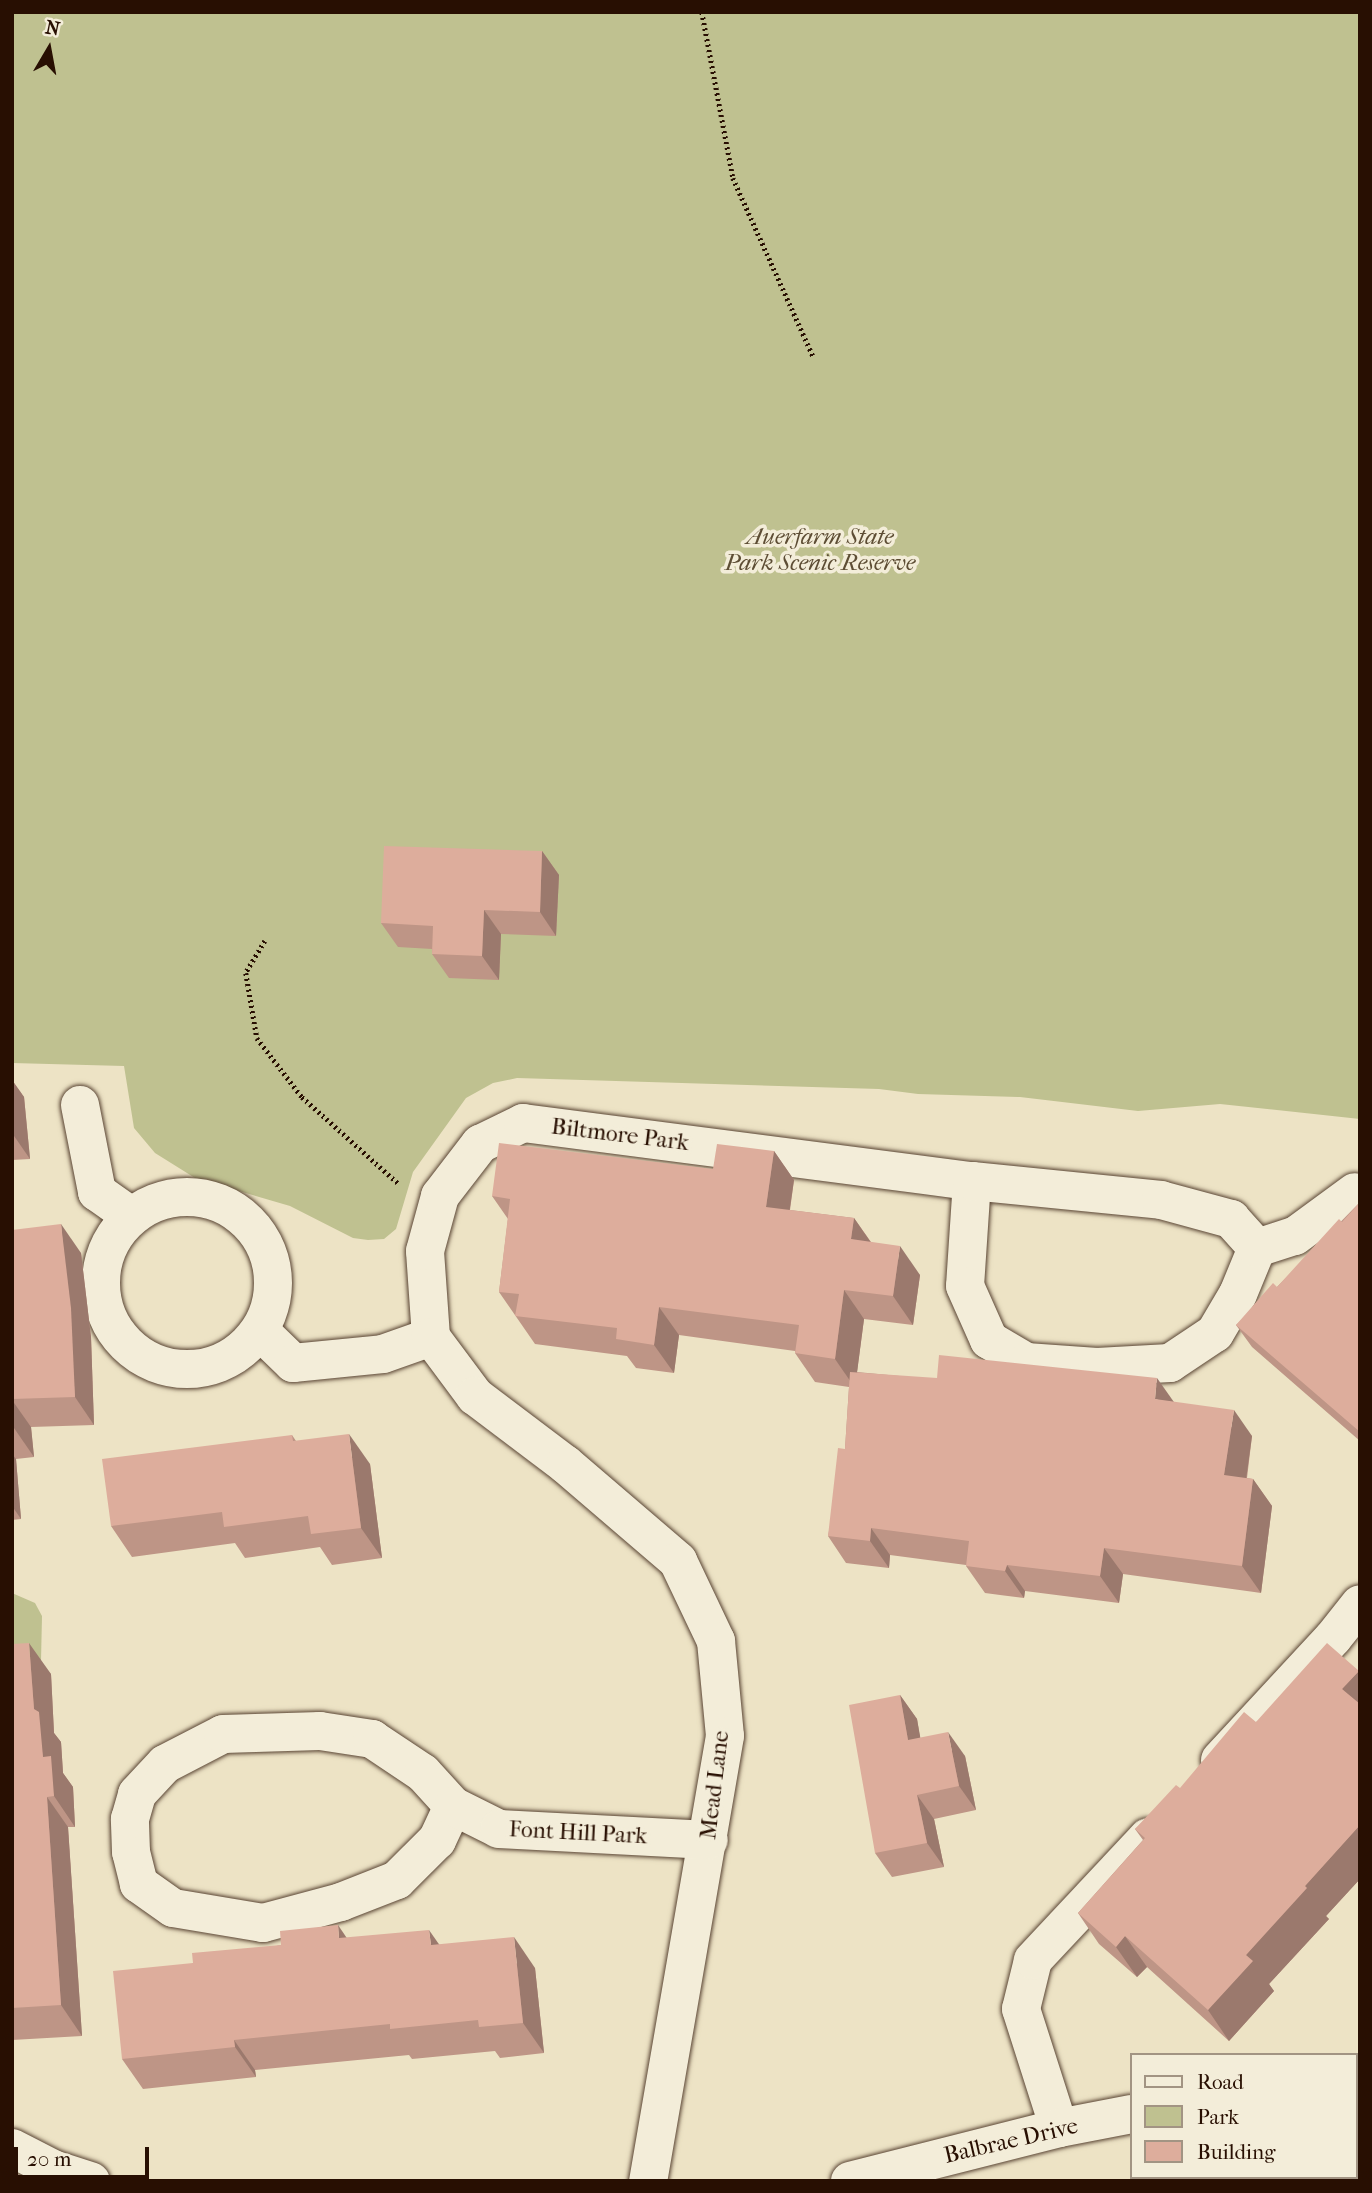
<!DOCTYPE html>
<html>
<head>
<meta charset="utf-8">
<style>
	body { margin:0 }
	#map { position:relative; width:1372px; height:2193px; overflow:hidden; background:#ede3c5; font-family:"IM FELL French Canon",serif }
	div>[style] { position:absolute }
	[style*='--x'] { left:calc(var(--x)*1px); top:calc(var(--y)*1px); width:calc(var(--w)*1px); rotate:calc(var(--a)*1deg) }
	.green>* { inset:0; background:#bfc190 }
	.path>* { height:4.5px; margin-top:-2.25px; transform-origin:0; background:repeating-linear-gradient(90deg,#280f02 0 2px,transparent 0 5.5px) }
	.roads { filter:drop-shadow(0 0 2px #594433) drop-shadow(0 0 2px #594433) }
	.minor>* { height:38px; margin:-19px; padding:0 19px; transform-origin:19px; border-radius:19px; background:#f3edd9 }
	.minor>.ring { margin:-19px; padding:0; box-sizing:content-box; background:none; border:38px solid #f3edd9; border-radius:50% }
	.wall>* { inset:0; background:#be9586 }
	.shaded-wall>* { inset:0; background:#9b796d }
	.building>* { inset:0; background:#ddad9c }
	span { translate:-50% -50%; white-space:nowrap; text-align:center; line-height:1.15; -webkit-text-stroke:7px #f3edd9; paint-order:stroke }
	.park-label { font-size:23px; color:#5d4d34; font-style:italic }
	.street-label { font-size:23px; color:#280f02 }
	.frame { position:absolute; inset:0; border:14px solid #280f02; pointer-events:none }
	.legend { position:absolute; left:1130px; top:2053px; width:228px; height:126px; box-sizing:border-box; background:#f3edd9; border:2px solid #a29483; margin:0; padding:9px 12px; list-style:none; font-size:21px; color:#280f02 }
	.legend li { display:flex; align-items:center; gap:14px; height:35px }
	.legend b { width:35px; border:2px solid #a29483 }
	.north { position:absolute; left:14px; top:14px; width:70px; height:70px; -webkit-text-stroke:5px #f3edd9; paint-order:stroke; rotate:10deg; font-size:19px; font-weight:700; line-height:28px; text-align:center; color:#280f02 }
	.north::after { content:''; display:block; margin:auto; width:24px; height:32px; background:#280f02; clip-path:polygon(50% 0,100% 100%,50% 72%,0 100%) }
	.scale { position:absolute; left:14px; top:2147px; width:135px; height:32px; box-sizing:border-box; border:4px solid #280f02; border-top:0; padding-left:9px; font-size:21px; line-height:24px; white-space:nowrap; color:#280f02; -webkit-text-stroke:5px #f3edd9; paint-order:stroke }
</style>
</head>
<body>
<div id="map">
	<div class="green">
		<i style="clip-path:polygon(12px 12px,1360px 12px,1360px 1119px,1220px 1104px,1138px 1111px,1020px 1097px,918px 1094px,879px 1089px,517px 1078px,493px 1083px,466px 1098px,413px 1172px,396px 1229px,384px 1239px,368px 1240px,353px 1238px,290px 1206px,195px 1178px,155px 1153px,134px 1128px,124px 1066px,12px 1063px)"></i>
		<i style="clip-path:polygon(12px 1593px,35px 1603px,42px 1616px,41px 1661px,12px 1677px)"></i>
	</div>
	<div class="path">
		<i style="--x:702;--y:12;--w:169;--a:79.4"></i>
		<i style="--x:733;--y:178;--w:197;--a:65.8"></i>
		<i style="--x:265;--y:941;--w:37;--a:121"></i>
		<i style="--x:246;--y:973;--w:66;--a:80.4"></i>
		<i style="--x:257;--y:1038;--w:74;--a:52.7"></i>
		<i style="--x:302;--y:1097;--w:130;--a:41.9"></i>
	</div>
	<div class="roads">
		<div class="minor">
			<i style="--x:80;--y:1105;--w:89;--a:78.9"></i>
			<i style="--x:97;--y:1192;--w:42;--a:35.2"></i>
			<i style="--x:972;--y:1181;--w:105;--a:93.8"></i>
			<i style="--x:965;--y:1286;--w:59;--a:66"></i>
			<i style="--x:989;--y:1340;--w:43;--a:30.7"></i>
			<i style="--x:1026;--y:1362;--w:71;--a:4"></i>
			<i style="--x:1097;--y:1367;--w:73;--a:-3.1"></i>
			<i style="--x:1170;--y:1363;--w:54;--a:-33.7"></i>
			<i style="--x:1215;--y:1333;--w:45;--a:-59.5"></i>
			<i style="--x:1238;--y:1294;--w:50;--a:-67.6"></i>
			<i class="ring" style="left:101px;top:1197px;width:134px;height:134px"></i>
			<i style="--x:260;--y:1331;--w:46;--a:44.1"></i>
			<i style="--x:293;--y:1363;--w:90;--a:-5.7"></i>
			<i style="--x:383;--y:1354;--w:51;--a:-19.5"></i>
			<i style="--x:431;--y:1337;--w:86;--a:-94"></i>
			<i style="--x:425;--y:1251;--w:57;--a:-74.7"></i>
			<i style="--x:440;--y:1196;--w:66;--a:-52.4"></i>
			<i style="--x:480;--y:1144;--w:48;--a:-26"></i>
			<i style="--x:523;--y:1123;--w:453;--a:7.4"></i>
			<i style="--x:972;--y:1181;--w:190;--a:5.7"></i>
			<i style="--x:1161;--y:1200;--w:73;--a:15.2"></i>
			<i style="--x:1231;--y:1219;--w:39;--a:48"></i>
			<i style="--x:1257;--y:1248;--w:40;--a:-18"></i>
			<i style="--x:1295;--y:1236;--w:74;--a:-36.3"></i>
			<i style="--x:431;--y:1337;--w:74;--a:53.3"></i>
			<i style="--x:475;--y:1396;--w:113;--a:37.1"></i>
			<i style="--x:565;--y:1464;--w:149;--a:40.6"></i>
			<i style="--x:678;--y:1561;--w:89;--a:64.6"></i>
			<i style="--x:716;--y:1641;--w:95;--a:84.6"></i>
			<i style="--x:725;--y:1736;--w:452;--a:99.8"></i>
			<i style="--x:1220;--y:1760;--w:166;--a:-47.2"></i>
			<i style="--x:1333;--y:1638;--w:43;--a:-51.5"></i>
			<i style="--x:453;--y:1806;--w:38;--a:115"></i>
			<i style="--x:437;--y:1840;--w:57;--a:135"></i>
			<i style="--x:397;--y:1880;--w:60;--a:158.6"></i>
			<i style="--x:341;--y:1902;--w:81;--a:164.9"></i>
			<i style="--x:263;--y:1923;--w:91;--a:-170.5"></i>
			<i style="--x:173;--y:1908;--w:42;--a:-144.8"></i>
			<i style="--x:139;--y:1884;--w:33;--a:-104"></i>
			<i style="--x:131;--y:1852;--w:33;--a:-92"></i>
			<i style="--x:130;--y:1819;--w:26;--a:-74"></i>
			<i style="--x:137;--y:1794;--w:41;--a:-47"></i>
			<i style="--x:165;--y:1764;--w:65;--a:-27.3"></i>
			<i style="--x:223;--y:1734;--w:97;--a:-1.8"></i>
			<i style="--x:320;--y:1731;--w:53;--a:8.7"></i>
			<i style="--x:372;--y:1739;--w:61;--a:33.7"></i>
			<i style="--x:423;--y:1773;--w:45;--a:47.7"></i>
			<i style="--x:453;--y:1806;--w:51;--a:26.6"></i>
			<i style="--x:499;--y:1829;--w:210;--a:3"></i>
			<i style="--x:1356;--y:2091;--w:4;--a:0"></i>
			<i style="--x:1059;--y:2128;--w:125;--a:-107.7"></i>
			<i style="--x:1021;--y:2009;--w:50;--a:-76.2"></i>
			<i style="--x:1033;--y:1960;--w:168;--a:-46.9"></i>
			<i style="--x:12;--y:2148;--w:46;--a:27.1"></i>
			<i style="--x:53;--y:2169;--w:40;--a:18"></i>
			<i style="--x:850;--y:2181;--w:216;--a:-14.2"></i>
			<i style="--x:1059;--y:2128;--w:74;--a:-10.9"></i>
		</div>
	</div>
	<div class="wall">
		<i style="clip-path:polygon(542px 851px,559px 875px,556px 936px,501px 934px,499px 980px,449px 978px,432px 954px,432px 949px,398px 947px,381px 923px)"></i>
		<i style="clip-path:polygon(12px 1080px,24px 1097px,30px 1159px,12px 1160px)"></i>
		<i style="clip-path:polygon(774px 1151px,794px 1180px,790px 1210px,854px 1218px,871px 1242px,920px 1275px,913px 1325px,864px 1319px,857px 1372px,1174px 1402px,1252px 1436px,1247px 1478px,1253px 1479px,1272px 1506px,1261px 1593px,1123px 1574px,1119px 1603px,1025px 1591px,1024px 1598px,985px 1593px,966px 1566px,966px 1565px,890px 1555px,889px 1568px,846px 1563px,828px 1536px,845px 1449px,849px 1387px,815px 1382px,795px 1353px,795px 1351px,679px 1335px,674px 1373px,636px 1368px,627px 1356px,535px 1344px,499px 1292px,508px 1219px,492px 1196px,713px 1169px)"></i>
		<i style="clip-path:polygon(1360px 1202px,1360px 1441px,1252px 1347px,1236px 1325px,1277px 1287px)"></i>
		<i style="clip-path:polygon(12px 1230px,81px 1253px,91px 1337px,94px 1425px,31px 1427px,34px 1457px,16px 1459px,21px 1519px,12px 1520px)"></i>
		<i style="clip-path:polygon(292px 1435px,296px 1441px,370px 1464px,382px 1558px,332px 1565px,320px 1547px,245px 1558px,235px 1543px,132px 1557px,111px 1526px)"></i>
		<i style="clip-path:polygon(12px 1644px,51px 1674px,54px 1733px,61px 1742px,63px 1773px,73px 1787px,75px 1827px,68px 1827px,82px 2036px,12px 2040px)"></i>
		<i style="clip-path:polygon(1359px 1671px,1360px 1673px,1360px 1879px,1326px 1916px,1329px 1919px,1269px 1984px,1274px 1991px,1229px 2041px,1147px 1967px,1137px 1977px,1099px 1944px,1078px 1913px,1143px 1840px,1135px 1829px,1256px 1722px)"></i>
		<i style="clip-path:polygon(900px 1695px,917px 1719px,920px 1738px,965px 1756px,976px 1810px,934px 1819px,944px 1867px,892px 1877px,875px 1853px)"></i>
		<i style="clip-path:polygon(346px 1938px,439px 1945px,535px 1968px,544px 2053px,500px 2058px,495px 2051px,412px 2059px,409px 2055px,255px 2070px,256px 2077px,143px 2089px,122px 2059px,193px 1963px,281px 1945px)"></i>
	</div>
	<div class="shaded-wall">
		<i style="clip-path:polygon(542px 851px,559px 875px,556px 936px,540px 912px)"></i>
		<i style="clip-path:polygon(484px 910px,501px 934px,499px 980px,482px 956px)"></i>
		<i style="clip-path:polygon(12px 1080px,24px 1097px,30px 1159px,12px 1133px)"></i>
		<i style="clip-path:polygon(774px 1151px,794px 1180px,786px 1235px,766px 1207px)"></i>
		<i style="clip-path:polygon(854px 1218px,874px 1247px,851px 1239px)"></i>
		<i style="clip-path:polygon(61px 1224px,81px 1253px,91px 1337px,94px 1425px,75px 1397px)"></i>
		<i style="clip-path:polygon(900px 1246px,920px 1275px,913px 1325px,893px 1296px)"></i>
		<i style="clip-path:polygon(844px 1290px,864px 1319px,855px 1388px,835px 1359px)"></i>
		<i style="clip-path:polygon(659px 1307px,679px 1335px,674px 1373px,654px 1345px)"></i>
		<i style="clip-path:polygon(1157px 1378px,1176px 1405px,1155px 1399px)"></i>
		<i style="clip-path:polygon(12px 1400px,31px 1427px,34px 1457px,14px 1428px)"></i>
		<i style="clip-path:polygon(1234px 1410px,1252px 1436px,1243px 1502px,1224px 1475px)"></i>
		<i style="clip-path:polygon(349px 1434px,370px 1464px,382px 1558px,361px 1528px)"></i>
		<i style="clip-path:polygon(12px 1454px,16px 1459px,21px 1519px,12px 1506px)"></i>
		<i style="clip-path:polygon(1253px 1479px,1272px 1506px,1261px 1593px,1242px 1566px)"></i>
		<i style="clip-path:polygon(871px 1528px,890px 1555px,889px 1568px,870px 1541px)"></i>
		<i style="clip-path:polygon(1104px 1548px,1123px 1574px,1119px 1603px,1100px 1576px)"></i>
		<i style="clip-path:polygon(1007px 1565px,1025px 1591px,1024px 1598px,1005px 1571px)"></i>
		<i style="clip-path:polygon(29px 1643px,51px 1674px,54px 1733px,61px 1742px,63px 1773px,73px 1787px,75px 1827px,54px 1796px,43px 1757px,34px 1709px)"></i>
		<i style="clip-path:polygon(1359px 1671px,1360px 1673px,1360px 1714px,1342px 1689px)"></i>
		<i style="clip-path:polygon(900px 1695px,917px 1719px,925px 1764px,908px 1740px)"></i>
		<i style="clip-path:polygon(948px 1732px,965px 1756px,976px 1810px,959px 1786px)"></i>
		<i style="clip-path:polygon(917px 1795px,934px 1819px,944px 1867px,927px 1843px)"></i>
		<i style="clip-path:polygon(47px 1797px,68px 1827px,82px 2036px,61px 2005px)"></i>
		<i style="clip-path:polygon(1360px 1825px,1360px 1879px,1326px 1916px,1329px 1919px,1269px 1984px,1274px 1991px,1229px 2041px,1208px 2010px,1246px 1955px,1305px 1886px)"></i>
		<i style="clip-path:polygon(338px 1925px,359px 1956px,339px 1938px)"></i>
		<i style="clip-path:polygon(429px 1930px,450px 1960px,431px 1945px)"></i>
		<i style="clip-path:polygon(1125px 1936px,1147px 1967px,1137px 1977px,1116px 1947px)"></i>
		<i style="clip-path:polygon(514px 1937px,535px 1968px,544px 2053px,523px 2023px)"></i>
		<i style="clip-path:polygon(234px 2040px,255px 2070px,256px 2077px,235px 2047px)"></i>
	</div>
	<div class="building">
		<i style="clip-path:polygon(384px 846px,542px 851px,540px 912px,484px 910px,482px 956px,432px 954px,433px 926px,381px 923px)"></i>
		<i style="clip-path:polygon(499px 1143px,713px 1169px,717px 1144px,774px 1151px,766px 1207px,854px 1218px,851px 1239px,900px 1246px,893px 1296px,844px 1290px,835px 1359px,795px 1353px,799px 1325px,659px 1307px,654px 1345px,616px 1339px,617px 1328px,515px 1316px,519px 1294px,499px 1292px,510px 1199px,492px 1196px)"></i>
		<i style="clip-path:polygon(1360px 1202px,1360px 1432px,1236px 1325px,1273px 1283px,1277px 1287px,1339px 1219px,1342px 1222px)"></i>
		<i style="clip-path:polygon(61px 1224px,71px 1308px,75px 1397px,12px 1399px,12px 1230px)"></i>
		<i style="clip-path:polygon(939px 1355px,1157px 1378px,1155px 1399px,1234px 1410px,1224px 1475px,1253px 1479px,1242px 1566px,1104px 1548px,1100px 1576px,1007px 1565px,1005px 1571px,966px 1566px,969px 1541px,871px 1528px,870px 1541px,828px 1536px,838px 1448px,845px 1449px,850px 1372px,937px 1378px)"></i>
		<i style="clip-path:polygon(12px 1407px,14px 1428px,12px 1429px)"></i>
		<i style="clip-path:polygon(349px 1434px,361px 1528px,311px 1534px,308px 1516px,224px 1527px,222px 1512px,111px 1526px,102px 1459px,292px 1435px,293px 1441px)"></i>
		<i style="clip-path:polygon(29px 1643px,34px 1709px,39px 1712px,43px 1757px,51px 1756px,54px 1796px,47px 1797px,61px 2005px,12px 2008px,12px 1644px)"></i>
		<i style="clip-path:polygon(1327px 1643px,1359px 1671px,1342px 1689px,1360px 1704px,1360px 1825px,1305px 1886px,1307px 1888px,1246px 1955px,1253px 1961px,1208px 2010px,1125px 1936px,1116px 1947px,1078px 1913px,1145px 1838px,1135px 1829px,1176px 1785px,1180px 1788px,1244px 1712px,1256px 1722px)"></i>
		<i style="clip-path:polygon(900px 1695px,908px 1740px,948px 1732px,959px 1786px,917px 1795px,927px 1843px,875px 1853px,849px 1705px)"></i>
		<i style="clip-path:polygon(338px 1925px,339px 1938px,429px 1930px,431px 1945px,514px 1937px,523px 2023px,479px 2027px,478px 2020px,390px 2029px,390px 2024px,234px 2040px,235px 2047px,122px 2059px,113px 1971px,193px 1963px,192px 1953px,281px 1945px,280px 1931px)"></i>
	</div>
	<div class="park-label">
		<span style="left:820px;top:550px">Auerfarm State<br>Park Scenic Reserve</span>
	</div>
	<div class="street-label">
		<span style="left:620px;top:1135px;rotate:7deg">Biltmore Park</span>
		<span style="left:715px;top:1785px;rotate:-83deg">Mead Lane</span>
		<span style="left:578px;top:1833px;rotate:3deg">Font Hill Park</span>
		<span style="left:1011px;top:2141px;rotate:-13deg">Balbrae Drive</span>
	</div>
	<div class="frame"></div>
	<ul class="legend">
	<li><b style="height:9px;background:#f3edd9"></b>Road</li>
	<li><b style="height:19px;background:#bfc190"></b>Park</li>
	<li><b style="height:19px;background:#ddad9c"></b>Building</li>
	</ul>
	<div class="north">N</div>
	<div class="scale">20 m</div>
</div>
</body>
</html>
